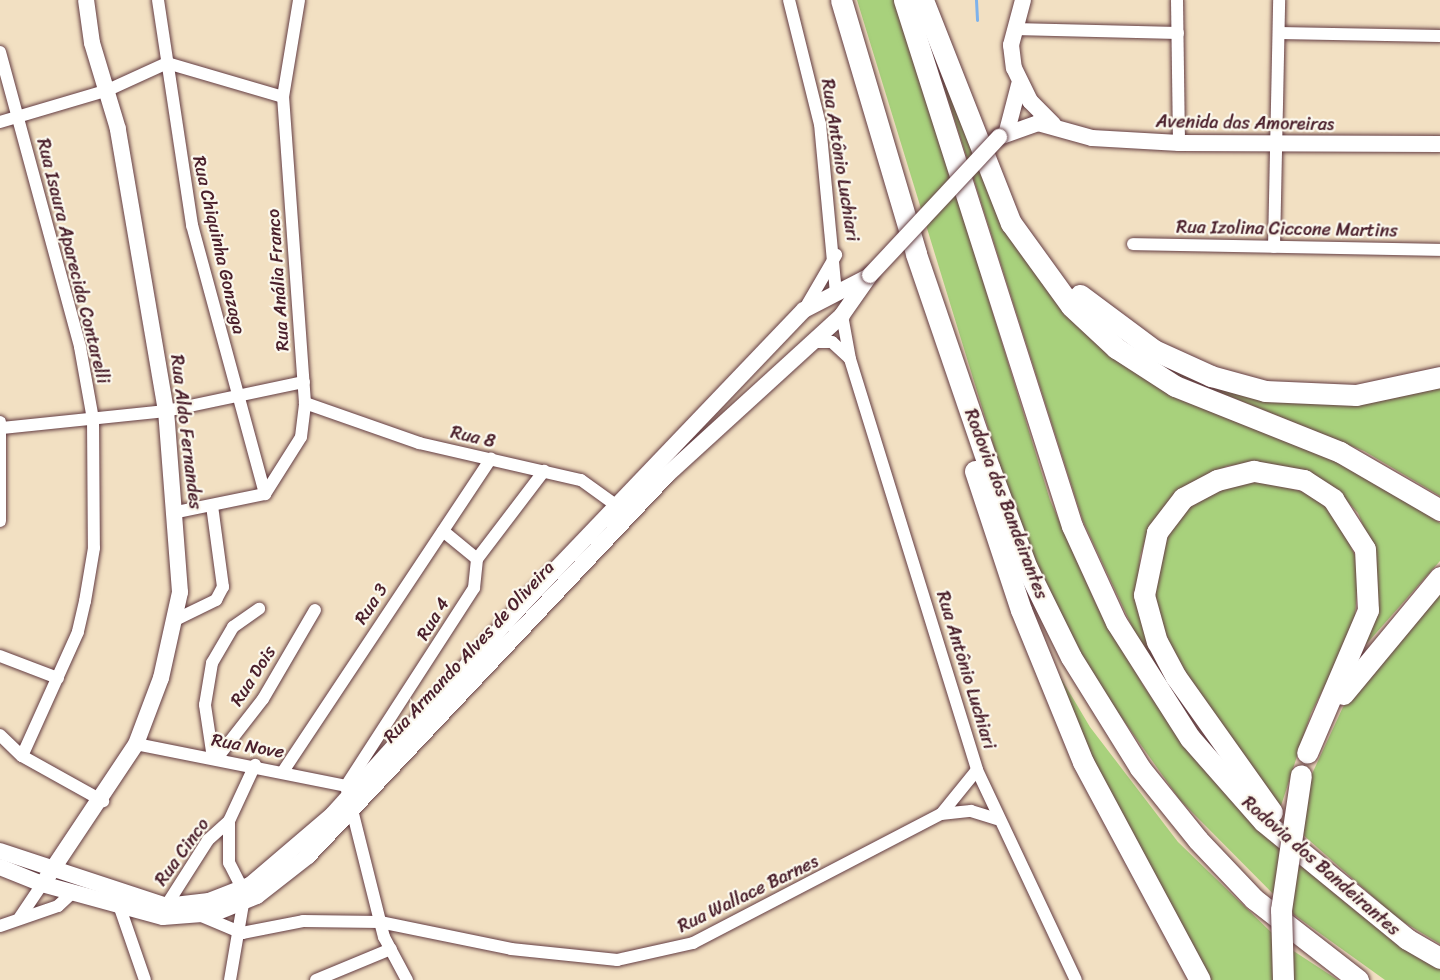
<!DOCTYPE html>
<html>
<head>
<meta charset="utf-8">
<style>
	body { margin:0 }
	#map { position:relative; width:1440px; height:980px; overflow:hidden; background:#f2e0c2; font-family:Sriracha,sans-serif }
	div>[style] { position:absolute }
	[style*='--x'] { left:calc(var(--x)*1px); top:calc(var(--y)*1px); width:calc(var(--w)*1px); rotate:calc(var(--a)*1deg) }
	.green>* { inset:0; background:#a8d17c }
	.stream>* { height:3px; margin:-1.5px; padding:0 1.5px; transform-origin:1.5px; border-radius:1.5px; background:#7eb2eb }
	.roads { filter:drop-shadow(0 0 2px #633c42) drop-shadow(0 0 2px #633c42) }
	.street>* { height:12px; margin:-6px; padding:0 6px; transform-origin:6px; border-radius:6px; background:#fff }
	.secondary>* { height:16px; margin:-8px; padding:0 8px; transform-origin:8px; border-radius:8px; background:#fff }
	.highway>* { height:21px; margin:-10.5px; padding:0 10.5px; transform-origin:10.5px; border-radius:10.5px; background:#fff }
	.bridges { filter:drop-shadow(0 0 2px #633c42) drop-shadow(0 0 2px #633c42) }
	.secondary-bridge>* { height:16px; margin:-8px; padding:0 8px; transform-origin:8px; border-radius:8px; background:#fff }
	.highway-bridge>* { height:21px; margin:-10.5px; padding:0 10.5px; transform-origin:10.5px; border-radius:10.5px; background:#fff }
	span { translate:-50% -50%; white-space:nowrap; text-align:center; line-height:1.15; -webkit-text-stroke:4.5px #fbf7ec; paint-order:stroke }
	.street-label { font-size:18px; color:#4a1f2b }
</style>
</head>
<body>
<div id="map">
	<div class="green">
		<i style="clip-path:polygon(857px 0,897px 0,1050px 500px,1096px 604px,1143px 685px,1187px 749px,1271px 840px,1358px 913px,1440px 968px,1440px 980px,1385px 980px,1293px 914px,1180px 800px,1092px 676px,1039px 576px,1007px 489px)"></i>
		<i style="clip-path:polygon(918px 5px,973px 150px,1083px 329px,1353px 467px,1440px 523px,1440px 561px,1361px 650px,1377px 609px,1378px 587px,1373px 549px,1358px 513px,1345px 499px,1250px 463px,1227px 466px,1184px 488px,1146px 538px,1140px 556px,1138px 597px,1173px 692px,1141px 646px,1083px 521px)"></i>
		<i style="clip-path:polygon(1097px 318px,1237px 389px,1440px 383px,1440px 496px,1364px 451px,1177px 375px,1119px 340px)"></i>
		<i style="clip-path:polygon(1260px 481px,1304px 492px,1321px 503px,1336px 516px,1359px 564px,1354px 629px,1311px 713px,1279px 812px,1166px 646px,1152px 596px,1162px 540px,1190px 504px,1215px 489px)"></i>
		<i style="clip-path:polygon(1440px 586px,1440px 944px,1397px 918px,1301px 833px,1311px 776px,1343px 707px)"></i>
		<i style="clip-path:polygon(1052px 663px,1090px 727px,1178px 842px,1273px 934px,1275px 980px,1208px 980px,1119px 818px)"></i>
		<i style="clip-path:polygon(1292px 950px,1338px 980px,1294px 980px)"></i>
	</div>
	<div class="stream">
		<i style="--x:976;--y:0;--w:20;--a:87"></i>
	</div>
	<div class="roads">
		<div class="street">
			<i style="--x:158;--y:0;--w:228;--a:81.4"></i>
			<i style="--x:192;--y:225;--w:279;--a:74.8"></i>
			<i style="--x:789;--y:0;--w:128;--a:76"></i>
			<i style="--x:820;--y:124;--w:170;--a:84.6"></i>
			<i style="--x:1177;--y:0;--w:143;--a:89.2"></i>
			<i style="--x:1014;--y:29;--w:164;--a:1.4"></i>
			<i style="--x:1279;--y:33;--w:161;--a:1.1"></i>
			<i style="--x:0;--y:52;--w:306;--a:74.8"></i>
			<i style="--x:80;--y:347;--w:73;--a:79.8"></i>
			<i style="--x:93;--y:419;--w:129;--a:89.6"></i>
			<i style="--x:94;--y:548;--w:54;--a:99.6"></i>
			<i style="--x:85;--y:601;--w:32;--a:103"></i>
			<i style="--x:78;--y:632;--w:136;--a:114.3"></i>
			<i style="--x:0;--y:122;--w:113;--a:-16.5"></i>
			<i style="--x:108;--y:90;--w:65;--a:-24.6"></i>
			<i style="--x:167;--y:63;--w:121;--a:16.3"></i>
			<i style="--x:1133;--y:244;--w:307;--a:1.1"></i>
			<i style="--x:1274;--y:247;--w:247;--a:-88.8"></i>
			<i style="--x:804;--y:310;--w:64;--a:-59.8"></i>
			<i style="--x:842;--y:315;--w:45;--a:79.7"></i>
			<i style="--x:850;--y:359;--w:430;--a:72.8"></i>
			<i style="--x:977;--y:770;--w:232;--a:64.8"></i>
			<i style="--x:811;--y:342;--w:21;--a:0"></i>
			<i style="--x:832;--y:342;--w:23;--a:43"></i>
			<i style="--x:305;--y:403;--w:121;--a:19.3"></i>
			<i style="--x:419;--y:443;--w:166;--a:12.9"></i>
			<i style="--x:581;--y:480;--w:49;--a:35.9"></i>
			<i style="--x:2;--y:428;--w:165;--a:-5.9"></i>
			<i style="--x:166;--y:411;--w:141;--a:-11.9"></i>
			<i style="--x:177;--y:512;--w:90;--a:-11.6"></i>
			<i style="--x:265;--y:494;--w:67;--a:-57.7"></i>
			<i style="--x:301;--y:437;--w:34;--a:-83"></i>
			<i style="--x:305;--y:403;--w:307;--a:-94.1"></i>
			<i style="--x:283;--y:97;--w:98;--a:-80.6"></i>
			<i style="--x:0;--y:521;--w:99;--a:-90"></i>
			<i style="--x:443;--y:531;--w:44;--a:39.5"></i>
			<i style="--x:175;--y:620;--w:46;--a:-26"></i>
			<i style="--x:216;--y:600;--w:15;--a:-62"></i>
			<i style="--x:223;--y:587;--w:82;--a:-97.7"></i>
			<i style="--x:0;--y:656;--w:62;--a:20.8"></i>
			<i style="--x:0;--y:735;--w:30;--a:44"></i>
			<i style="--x:22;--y:756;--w:93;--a:29.1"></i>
			<i style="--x:136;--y:744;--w:214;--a:11.3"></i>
			<i style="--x:346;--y:786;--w:156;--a:75.9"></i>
			<i style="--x:384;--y:937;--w:49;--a:61.9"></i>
			<i style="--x:213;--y:758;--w:54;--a:-98.6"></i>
			<i style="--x:205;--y:705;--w:43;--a:-80.5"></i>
			<i style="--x:212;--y:663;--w:42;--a:-59.7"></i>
			<i style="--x:233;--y:627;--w:32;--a:-35"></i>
			<i style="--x:217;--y:758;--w:75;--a:-52.1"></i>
			<i style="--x:263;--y:699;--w:103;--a:-59.7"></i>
			<i style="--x:284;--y:770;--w:374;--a:-56.4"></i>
			<i style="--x:346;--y:786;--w:236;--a:-57.1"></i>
			<i style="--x:474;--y:588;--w:29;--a:-84"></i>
			<i style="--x:477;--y:559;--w:111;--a:-52.7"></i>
			<i style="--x:942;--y:813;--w:55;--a:-50.9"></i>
			<i style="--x:243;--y:890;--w:30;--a:-117"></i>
			<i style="--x:229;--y:863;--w:42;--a:-90"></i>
			<i style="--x:229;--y:821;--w:62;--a:-65.1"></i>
			<i style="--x:166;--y:906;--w:78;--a:-57.5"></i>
			<i style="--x:208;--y:840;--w:28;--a:-42"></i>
			<i style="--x:120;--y:908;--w:76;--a:70.9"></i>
			<i style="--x:199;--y:915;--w:47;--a:22.7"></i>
			<i style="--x:242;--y:933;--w:62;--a:-11.1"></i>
			<i style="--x:303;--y:921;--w:77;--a:0.7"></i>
			<i style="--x:380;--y:922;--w:134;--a:11.6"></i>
			<i style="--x:511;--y:949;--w:107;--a:5.9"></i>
			<i style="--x:617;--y:960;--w:78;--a:-12.6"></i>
			<i style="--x:693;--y:943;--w:280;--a:-27.5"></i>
			<i style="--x:941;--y:814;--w:30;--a:-6"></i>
			<i style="--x:971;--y:811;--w:27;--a:17"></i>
			<i style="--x:20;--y:917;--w:40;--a:-56"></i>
			<i style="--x:0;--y:926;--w:61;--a:-19"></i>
			<i style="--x:58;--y:906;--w:19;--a:-43"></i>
			<i style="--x:230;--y:980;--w:77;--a:-80.3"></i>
			<i style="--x:316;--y:980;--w:81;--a:-22.5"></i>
		</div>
		<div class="secondary">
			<i style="--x:1023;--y:0;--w:47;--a:104.9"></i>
			<i style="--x:1011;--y:45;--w:23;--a:83"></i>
			<i style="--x:1014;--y:68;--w:37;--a:64"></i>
			<i style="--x:1030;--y:101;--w:33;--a:45"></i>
			<i style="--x:1007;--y:131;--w:48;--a:-75.4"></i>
			<i style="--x:999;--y:137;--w:41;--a:-19.7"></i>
			<i style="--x:1038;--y:123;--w:56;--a:15.5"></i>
			<i style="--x:1092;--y:138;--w:87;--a:3.3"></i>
			<i style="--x:1179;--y:143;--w:261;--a:0.2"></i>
			<i style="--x:0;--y:851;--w:175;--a:18.3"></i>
			<i style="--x:166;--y:906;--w:43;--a:-6.6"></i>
			<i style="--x:209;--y:901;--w:44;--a:-21.3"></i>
			<i style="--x:250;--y:885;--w:109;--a:-40.5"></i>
			<i style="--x:333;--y:814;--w:278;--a:-47.9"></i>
			<i style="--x:519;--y:608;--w:412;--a:-46.3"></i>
			<i style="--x:804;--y:310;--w:70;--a:-27.3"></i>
			<i style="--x:0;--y:867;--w:45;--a:22"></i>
			<i style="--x:42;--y:884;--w:125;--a:15.3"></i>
			<i style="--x:163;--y:917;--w:52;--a:-4.4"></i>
			<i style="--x:215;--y:913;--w:45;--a:-22"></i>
			<i style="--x:257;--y:896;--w:65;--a:-38.1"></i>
			<i style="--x:308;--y:856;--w:523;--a:-46.7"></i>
			<i style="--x:667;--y:475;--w:237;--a:-42.4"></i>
			<i style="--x:842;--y:315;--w:49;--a:-55"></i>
			<i style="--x:46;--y:879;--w:162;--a:-56.3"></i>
			<i style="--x:136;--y:744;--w:71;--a:-69.3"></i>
			<i style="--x:161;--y:678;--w:88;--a:-77.5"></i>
			<i style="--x:180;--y:592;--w:182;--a:-94.4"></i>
			<i style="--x:166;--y:411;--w:286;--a:-99.7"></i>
			<i style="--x:118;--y:129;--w:90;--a:-106.8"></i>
			<i style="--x:92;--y:43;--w:43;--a:-97.9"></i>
		</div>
		<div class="highway">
			<i style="--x:841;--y:0;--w:265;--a:73.5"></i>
			<i style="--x:916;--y:254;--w:225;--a:71.1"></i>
			<i style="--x:989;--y:467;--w:108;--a:69.4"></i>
			<i style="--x:1027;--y:568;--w:99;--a:63.7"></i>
			<i style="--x:1071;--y:657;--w:131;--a:58.1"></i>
			<i style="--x:1140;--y:768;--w:92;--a:51.1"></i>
			<i style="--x:1198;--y:840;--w:81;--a:46.5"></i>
			<i style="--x:1254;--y:899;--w:132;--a:37.9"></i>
			<i style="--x:904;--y:0;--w:552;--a:72.29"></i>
			<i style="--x:1072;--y:526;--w:106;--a:65.4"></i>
			<i style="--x:1116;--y:622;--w:138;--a:57.5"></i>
			<i style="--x:1190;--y:738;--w:111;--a:48.7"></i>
			<i style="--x:1263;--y:821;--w:186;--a:39.3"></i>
			<i style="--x:1407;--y:939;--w:38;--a:30"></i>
			<i style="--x:923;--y:0;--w:240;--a:68.5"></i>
			<i style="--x:1011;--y:223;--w:102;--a:54.1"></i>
			<i style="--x:1071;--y:306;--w:62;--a:43"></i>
			<i style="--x:1116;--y:348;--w:70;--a:32.8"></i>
			<i style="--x:1175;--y:386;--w:178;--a:21.8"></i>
			<i style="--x:1340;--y:452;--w:116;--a:30.1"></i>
			<i style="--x:1080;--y:295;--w:92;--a:36.6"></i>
			<i style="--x:1154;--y:350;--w:63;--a:24.5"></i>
			<i style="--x:1211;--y:376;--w:56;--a:15.5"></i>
			<i style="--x:1265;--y:391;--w:91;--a:2.5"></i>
			<i style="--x:1356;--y:395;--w:86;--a:-12.1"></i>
			<i style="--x:975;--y:471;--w:146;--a:71.7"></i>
			<i style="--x:1021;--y:610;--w:164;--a:67.8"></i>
			<i style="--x:1083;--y:762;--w:247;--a:61.8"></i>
			<i style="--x:1343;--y:694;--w:152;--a:-50.3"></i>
			<i style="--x:1272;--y:812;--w:166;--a:-125.4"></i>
			<i style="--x:1176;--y:677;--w:40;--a:-118"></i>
			<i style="--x:1157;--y:642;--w:49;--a:-105.5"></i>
			<i style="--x:1144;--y:595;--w:64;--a:-78.3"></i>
			<i style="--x:1157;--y:532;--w:43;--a:-52.6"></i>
			<i style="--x:1183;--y:498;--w:38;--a:-28"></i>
			<i style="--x:1217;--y:480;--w:38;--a:-14"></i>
			<i style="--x:1254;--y:471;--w:51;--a:10.2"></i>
			<i style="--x:1304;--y:480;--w:35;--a:33"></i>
			<i style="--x:1333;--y:499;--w:59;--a:57.4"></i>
			<i style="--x:1365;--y:549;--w:61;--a:87.2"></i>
			<i style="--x:1368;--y:610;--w:155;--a:113.1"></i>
		</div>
	</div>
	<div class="bridges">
		<div class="secondary-bridge">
			<i style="--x:870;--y:275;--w:189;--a:-46.9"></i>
		</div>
		<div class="highway-bridge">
			<i style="--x:1283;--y:980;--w:70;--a:-91.6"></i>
			<i style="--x:1281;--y:910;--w:136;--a:-81.6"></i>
		</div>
	</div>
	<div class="street-label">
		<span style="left:1245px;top:123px;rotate:1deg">Avenida das Amoreiras</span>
		<span style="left:840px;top:160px;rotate:81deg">Rua Antônio Luchiari</span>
		<span style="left:1287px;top:229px;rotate:1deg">Rua Izolina Ciccone Martins</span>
		<span style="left:219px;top:245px;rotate:77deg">Rua Chiquinha Gonzaga</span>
		<span style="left:73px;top:261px;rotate:76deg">Rua Isaura Aparecida Contarelli</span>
		<span style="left:278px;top:280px;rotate:-94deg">Rua Anália Franco</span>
		<span style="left:186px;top:432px;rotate:83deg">Rua Aldo Fernandes</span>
		<span style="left:473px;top:437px;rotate:13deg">Rua 8</span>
		<span style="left:1006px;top:504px;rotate:69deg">Rodovia dos Bandeirantes</span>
		<span style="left:371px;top:604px;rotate:-57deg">Rua 3</span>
		<span style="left:433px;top:619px;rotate:-59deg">Rua 4</span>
		<span style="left:469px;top:652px;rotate:-47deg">Rua Armando Alves de Oliveira</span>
		<span style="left:966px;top:670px;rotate:73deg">Rua Antônio Luchiari</span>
		<span style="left:253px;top:676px;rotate:-57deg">Rua Dois</span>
		<span style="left:248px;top:746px;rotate:10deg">Rua Nove</span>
		<span style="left:182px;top:852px;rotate:-54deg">Rua Cinco</span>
		<span style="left:1321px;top:866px;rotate:41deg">Rodovia dos Bandeirantes</span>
		<span style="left:748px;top:894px;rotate:-26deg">Rua Wallace Barnes</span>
	</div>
</div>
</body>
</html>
